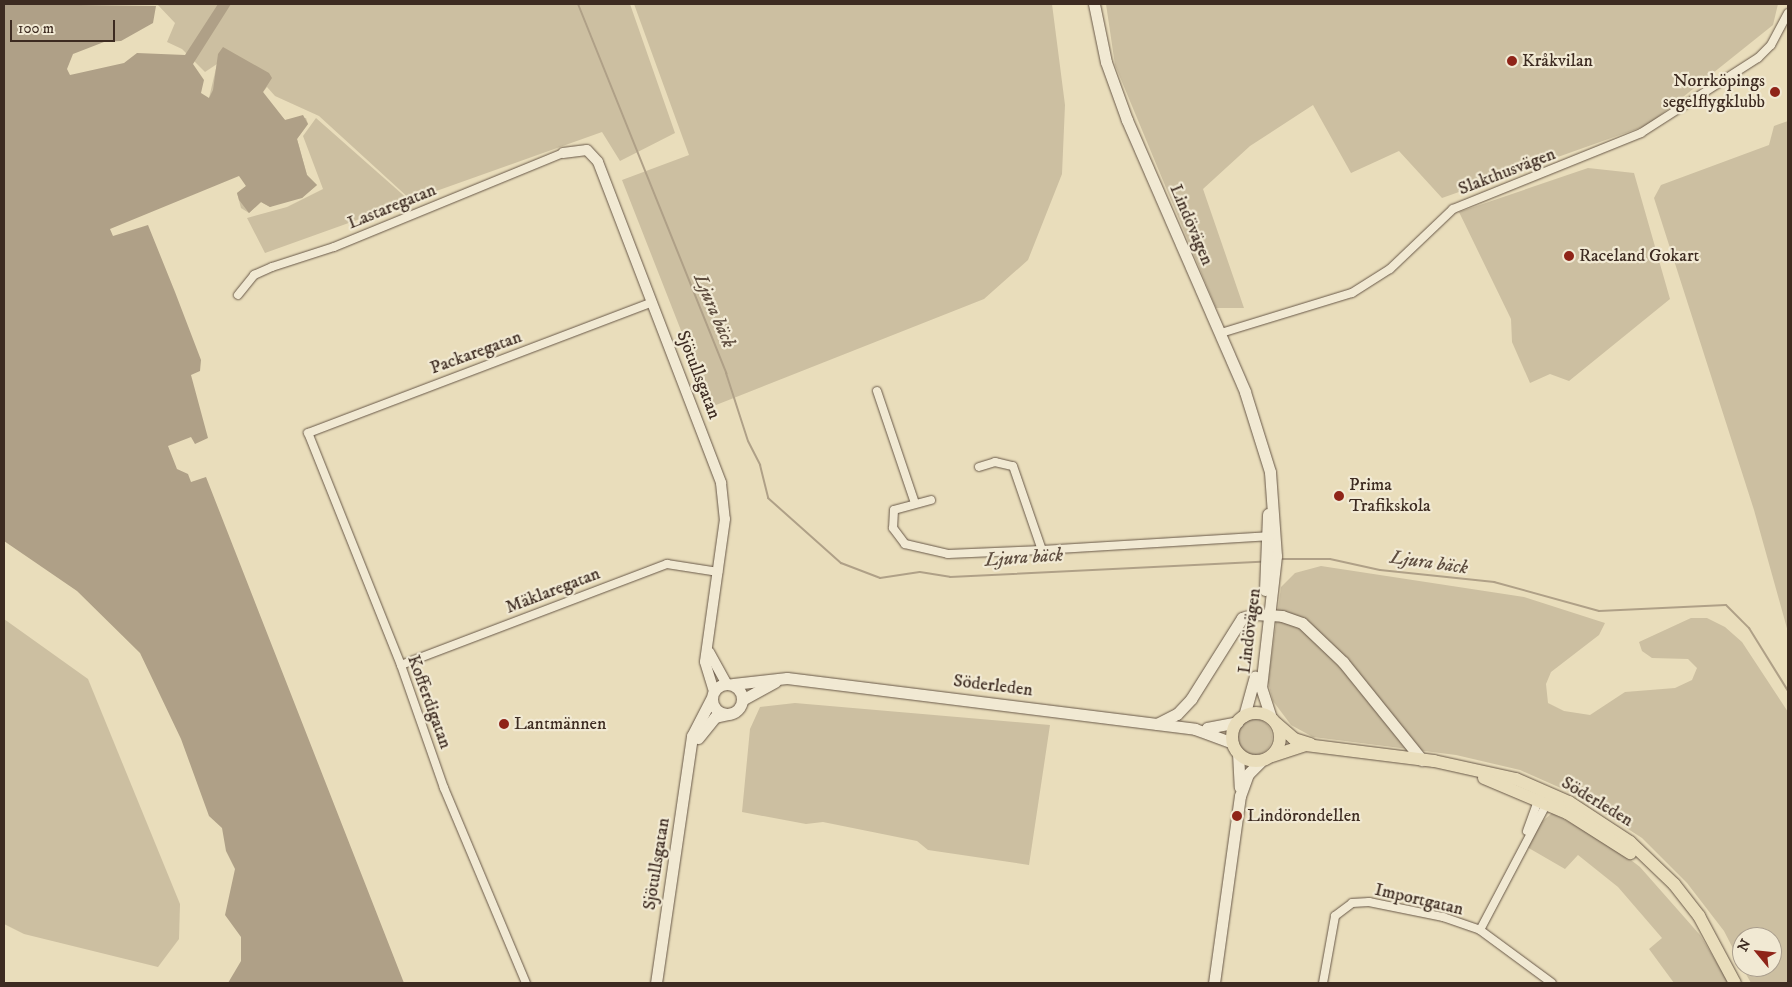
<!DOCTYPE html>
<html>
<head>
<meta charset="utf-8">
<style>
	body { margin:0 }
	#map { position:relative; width:1792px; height:987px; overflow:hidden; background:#e9ddbb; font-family:"IM FELL DW Pica",serif }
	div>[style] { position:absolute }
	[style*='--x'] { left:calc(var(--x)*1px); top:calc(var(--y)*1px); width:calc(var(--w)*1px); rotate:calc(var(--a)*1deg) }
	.green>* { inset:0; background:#ccbfa1 }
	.round { border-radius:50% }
	.water>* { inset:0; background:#afa087 }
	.stream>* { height:2px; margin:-1px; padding:0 1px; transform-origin:1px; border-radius:1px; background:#afa087 }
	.roads { filter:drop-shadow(0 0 1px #685848) drop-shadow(0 0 1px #685848) }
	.minor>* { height:8px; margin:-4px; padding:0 4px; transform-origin:4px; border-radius:4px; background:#f1e9d3 }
	.tertiary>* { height:10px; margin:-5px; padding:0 5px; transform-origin:5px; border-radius:5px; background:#f1e9d3 }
	.secondary>* { height:11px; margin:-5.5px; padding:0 5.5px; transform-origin:5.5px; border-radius:5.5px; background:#f1e9d3 }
	.secondary>.ring { margin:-5.5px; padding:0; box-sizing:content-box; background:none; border:11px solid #f1e9d3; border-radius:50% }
	.primary>* { height:12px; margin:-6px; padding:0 6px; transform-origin:6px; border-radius:6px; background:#e9ddbb }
	.primary>.ring { margin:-6px; padding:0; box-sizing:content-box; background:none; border:12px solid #e9ddbb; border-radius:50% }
	.dots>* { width:14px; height:14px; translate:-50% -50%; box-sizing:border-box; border:2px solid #f1e9d3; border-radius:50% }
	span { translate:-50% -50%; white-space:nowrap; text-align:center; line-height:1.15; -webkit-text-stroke:4.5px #f1e9d3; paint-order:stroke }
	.poi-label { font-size:18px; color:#3d2b21 }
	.left { translate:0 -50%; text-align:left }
	.right { translate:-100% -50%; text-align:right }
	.street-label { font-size:18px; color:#3d2b21 }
	.water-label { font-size:19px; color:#5f4e40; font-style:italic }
	.frame { position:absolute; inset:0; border:5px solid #3d2b21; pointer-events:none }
	.north { position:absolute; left:1732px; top:927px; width:50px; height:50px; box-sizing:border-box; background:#f1e9d3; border:1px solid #a99d8c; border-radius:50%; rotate:298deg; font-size:14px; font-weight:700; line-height:20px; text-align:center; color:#3d2b21 }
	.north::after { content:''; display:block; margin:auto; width:18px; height:22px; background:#8f2418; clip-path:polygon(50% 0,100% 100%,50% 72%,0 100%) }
	.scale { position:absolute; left:10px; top:20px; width:105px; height:22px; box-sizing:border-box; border:2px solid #3d2b21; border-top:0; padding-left:6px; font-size:15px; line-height:18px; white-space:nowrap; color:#3d2b21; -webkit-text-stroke:4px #f1e9d3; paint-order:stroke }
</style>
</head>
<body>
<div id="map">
	<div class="green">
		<i style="clip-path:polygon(157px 4px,630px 4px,675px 133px,620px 161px,602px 132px,411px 200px,319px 116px,275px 96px,267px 87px,263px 92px,268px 102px,285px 120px,306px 118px,308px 124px,297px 139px,307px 175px,317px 185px,302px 198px,285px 199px,270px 207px,261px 202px,249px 213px,241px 208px,237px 193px,246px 186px,209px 98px,217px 64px,205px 72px,182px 49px,167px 42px,175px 23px)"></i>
		<i style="clip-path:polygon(634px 4px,1052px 4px,1065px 105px,1062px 174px,1028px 260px,984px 299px,711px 407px,622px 180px,689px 155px)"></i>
		<i style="clip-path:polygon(1106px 4px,1778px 4px,1773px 25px,1648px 125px,1442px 198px,1399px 151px,1351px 173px,1313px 105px,1250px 146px,1203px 189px,1244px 308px,1216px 308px,1115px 65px)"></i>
		<i style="clip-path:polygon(316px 118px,410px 201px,265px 253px,247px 218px,287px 207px,323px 189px,303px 136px)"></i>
		<i style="clip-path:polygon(1788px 121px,1788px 632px,1754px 510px,1654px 198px,1661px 185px,1769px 145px,1774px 126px)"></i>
		<i style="clip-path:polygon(1588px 168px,1634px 173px,1670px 299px,1569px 381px,1550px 374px,1530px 383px,1512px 342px,1511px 319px,1459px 212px)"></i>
		<i style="clip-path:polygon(1321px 566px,1524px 597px,1605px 623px,1599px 635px,1551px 672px,1546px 684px,1548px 703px,1564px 711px,1590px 715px,1625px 692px,1675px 688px,1692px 680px,1697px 668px,1688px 659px,1652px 658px,1642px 651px,1639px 642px,1691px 618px,1707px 618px,1725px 627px,1742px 642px,1788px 712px,1788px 983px,1751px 983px,1742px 967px,1772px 967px,1772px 937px,1742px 937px,1742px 966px,1724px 931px,1687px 883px,1642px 838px,1572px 793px,1520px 770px,1456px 755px,1313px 737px,1291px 725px,1273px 701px,1268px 682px,1281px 587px,1295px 573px)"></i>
		<i style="clip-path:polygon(4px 619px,88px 679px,180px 904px,179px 939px,158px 967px,24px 934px,4px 924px)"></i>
		<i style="clip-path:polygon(795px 703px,1050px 725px,1029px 865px,928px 850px,917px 841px,823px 822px,806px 824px,742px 812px,750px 729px,760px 707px)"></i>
		<i class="round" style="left:1236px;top:719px;width:36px;height:36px"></i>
		<i style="clip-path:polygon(1552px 813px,1610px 844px,1640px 867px,1700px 935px,1729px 983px,1674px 983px,1649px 949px,1662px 938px,1618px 887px,1578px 855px,1565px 869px,1527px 847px,1537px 826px)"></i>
	</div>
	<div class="water">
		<i style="clip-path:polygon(4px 4px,156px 6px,153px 23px,121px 41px,104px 42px,73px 54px,67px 69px,70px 75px,124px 63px,137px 53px,185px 55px,218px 4px,231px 4px,193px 64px,204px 80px,201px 93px,209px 98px,213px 90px,218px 54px,223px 47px,269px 73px,272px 78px,263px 92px,285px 120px,303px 115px,308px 124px,297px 139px,307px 175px,317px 185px,302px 198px,270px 207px,261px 202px,249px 213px,239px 200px,237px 193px,246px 186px,239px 176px,110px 229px,113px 236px,148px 225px,175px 292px,201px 360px,200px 371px,191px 375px,208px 438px,195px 444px,191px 437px,168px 446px,177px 469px,188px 474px,191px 482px,206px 477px,404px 983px,228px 983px,241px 961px,241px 937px,225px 915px,235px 869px,226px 851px,222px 828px,209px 816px,181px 739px,140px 653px,77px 591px,4px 541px)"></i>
	</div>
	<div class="stream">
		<i style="--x:578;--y:4;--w:398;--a:68.1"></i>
		<i style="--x:726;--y:373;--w:71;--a:72.1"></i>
		<i style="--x:748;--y:441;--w:27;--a:63"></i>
		<i style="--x:760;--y:465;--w:34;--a:76"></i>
		<i style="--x:768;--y:498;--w:98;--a:41.7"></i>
		<i style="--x:841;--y:563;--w:42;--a:21"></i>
		<i style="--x:880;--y:578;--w:40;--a:-8.5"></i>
		<i style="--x:920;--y:572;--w:30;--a:9"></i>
		<i style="--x:950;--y:577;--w:311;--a:-2.8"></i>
		<i style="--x:1281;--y:559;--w:49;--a:0"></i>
		<i style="--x:1330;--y:559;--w:51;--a:12.4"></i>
		<i style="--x:1380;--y:570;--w:115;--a:6"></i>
		<i style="--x:1494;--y:582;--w:109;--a:15.4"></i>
		<i style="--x:1599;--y:611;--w:127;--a:-2.7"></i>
		<i style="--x:1726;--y:605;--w:33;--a:45"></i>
		<i style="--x:1749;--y:628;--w:74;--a:58.2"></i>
	</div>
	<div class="roads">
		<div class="minor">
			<i style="--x:238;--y:295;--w:26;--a:-51"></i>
			<i style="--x:254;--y:275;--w:20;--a:-24"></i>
			<i style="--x:272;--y:267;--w:65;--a:-17.9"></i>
			<i style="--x:334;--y:247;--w:248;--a:-22.3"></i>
			<i style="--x:1221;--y:333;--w:137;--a:-17"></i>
			<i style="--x:1352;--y:293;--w:45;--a:-32.3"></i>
			<i style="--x:1390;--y:269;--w:87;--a:-43.6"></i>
			<i style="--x:1453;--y:209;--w:203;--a:-22"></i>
			<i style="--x:1641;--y:133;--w:139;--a:-32.7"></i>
			<i style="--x:1758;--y:58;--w:18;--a:-45"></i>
			<i style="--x:1771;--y:45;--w:36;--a:-62"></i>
			<i style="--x:877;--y:391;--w:118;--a:71.3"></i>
			<i style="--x:979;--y:467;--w:17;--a:-17"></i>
			<i style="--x:995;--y:462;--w:18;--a:13"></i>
			<i style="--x:1013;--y:466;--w:89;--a:71"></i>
			<i style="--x:1042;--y:550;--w:226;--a:-3.5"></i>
			<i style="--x:931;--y:500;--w:38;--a:165"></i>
			<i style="--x:894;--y:510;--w:18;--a:93"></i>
			<i style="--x:893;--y:528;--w:20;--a:53"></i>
			<i style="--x:905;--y:544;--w:44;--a:13.1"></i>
			<i style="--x:948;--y:554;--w:94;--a:-2.4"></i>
			<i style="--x:401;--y:665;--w:285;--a:-20.8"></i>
			<i style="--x:667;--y:564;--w:52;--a:8.9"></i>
			<i style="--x:1527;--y:831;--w:35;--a:-70"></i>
			<i style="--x:1480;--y:930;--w:146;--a:-62.2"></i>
			<i style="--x:526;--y:983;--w:212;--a:-112.8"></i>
			<i style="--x:444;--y:788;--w:130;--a:-109.3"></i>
			<i style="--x:401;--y:665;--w:250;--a:-111.8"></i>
			<i style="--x:308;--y:433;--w:367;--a:-20.8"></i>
			<i style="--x:1323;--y:983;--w:68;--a:-79.8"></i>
			<i style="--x:1335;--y:916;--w:21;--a:-37"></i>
			<i style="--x:1352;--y:903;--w:17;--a:-3"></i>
			<i style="--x:1369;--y:902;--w:76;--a:11.5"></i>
			<i style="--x:1443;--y:917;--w:39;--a:19"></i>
			<i style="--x:1480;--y:930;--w:89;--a:36.4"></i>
		</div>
		<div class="tertiary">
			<i style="--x:563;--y:153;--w:24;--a:-7"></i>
			<i style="--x:587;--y:150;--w:16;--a:47"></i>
			<i style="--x:598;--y:162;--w:344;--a:69"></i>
			<i style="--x:721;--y:483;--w:36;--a:84"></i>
			<i style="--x:725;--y:519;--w:144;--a:98"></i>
			<i style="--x:705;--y:662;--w:30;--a:73"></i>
			<i style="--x:709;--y:652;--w:35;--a:61"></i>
		</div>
		<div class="secondary">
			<i style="--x:1094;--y:4;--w:59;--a:78.3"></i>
			<i style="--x:1106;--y:62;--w:62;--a:70.1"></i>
			<i style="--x:1127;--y:120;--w:296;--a:66.5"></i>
			<i style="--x:1245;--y:392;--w:84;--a:72.6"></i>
			<i style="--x:1270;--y:472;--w:84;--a:85.9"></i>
			<i style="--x:1276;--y:556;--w:132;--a:96.5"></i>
			<i style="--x:1261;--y:687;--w:32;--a:72"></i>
			<i style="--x:1265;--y:590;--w:76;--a:-87.7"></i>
			<i class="ring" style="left:712px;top:684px;width:19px;height:19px"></i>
			<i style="--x:733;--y:684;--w:54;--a:-6.3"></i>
			<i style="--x:787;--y:678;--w:411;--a:7.1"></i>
			<i style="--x:1195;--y:729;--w:40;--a:20.2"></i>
			<i style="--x:742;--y:700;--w:38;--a:-29"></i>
			<i style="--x:1244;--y:716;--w:41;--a:-74.6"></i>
			<i style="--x:1157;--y:724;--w:22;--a:-27"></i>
			<i style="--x:1177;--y:714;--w:21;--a:-47"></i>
			<i style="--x:1191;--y:699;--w:96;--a:-57.8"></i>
			<i style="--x:1242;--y:618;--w:14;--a:-17"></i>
			<i style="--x:1255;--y:614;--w:27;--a:4"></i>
			<i style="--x:1282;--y:616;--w:21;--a:19"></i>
			<i style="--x:1302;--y:623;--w:57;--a:43.6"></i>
			<i style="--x:1343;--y:662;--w:126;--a:51.1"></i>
			<i style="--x:1207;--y:728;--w:31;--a:-11"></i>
			<i style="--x:698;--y:738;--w:27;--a:-51"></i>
			<i style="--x:715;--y:717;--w:13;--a:-13"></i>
			<i style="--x:1238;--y:753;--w:34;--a:87"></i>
			<i style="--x:656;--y:983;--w:250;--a:-81.7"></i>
			<i style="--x:692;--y:736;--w:42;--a:-62.8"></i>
			<i style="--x:1214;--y:983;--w:189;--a:-82.1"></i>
			<i style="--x:1240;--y:796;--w:23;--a:-70"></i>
			<i style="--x:1248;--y:774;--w:18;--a:-45"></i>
		</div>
		<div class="primary">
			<i class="ring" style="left:1232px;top:713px;width:36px;height:36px"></i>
			<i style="--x:1277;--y:724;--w:23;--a:41"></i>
			<i style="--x:1294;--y:739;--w:17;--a:17"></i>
			<i style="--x:1272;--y:756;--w:36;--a:-18"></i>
			<i style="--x:1306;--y:745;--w:129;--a:7.1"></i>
			<i style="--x:1434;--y:761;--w:84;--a:12.4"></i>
			<i style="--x:1516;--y:779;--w:58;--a:23.5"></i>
			<i style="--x:1569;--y:802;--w:73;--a:33.3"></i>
			<i style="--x:1630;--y:842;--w:61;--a:43.7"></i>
			<i style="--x:1674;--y:884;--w:41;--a:52"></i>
			<i style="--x:1699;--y:916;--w:76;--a:61.8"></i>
			<i style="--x:1484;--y:778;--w:90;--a:22.9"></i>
			<i style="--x:1567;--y:813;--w:75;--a:32.4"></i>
		</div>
	</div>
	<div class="dots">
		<i style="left:1512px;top:61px;background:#8f2418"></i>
		<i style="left:1775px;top:92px;background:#8f2418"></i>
		<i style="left:1569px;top:256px;background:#8f2418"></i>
		<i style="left:1339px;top:496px;background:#8f2418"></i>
		<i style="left:504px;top:724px;background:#8f2418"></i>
		<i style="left:1237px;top:816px;background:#8f2418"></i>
	</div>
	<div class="poi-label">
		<span class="left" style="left:1522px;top:61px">Kråkvilan</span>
		<span class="right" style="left:1765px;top:92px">Norrköpings<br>segelflygklubb</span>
		<span class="left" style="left:1579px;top:256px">Raceland Gokart</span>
		<span class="left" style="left:1349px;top:496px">Prima<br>Trafikskola</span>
		<span class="left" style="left:514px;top:724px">Lantmännen</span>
		<span class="left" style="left:1247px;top:816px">Lindörondellen</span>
	</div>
	<div class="street-label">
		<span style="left:1507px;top:172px;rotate:-21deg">Slakthusvägen</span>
		<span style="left:392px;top:207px;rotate:-22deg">Lastaregatan</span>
		<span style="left:1191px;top:225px;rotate:67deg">Lindövägen</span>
		<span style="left:476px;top:353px;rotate:-20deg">Packaregatan</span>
		<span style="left:698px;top:375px;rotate:69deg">Sjötullsgatan</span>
		<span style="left:553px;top:591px;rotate:-21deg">Mäklaregatan</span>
		<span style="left:1250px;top:631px;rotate:-83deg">Lindövägen</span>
		<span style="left:993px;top:686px;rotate:7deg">Söderleden</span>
		<span style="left:429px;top:702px;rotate:70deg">Kofferdigatan</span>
		<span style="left:1597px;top:802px;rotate:31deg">Söderleden</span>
		<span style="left:657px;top:864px;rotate:-81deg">Sjötullsgatan</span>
		<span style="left:1419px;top:900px;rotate:13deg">Importgatan</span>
	</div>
	<div class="water-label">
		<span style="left:714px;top:311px;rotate:67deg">Ljura bäck</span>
		<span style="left:1024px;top:558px;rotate:-4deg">Ljura bäck</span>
		<span style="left:1429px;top:563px;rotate:8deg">Ljura bäck</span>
	</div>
	<div class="frame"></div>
	<div class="north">N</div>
	<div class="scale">100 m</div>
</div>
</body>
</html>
